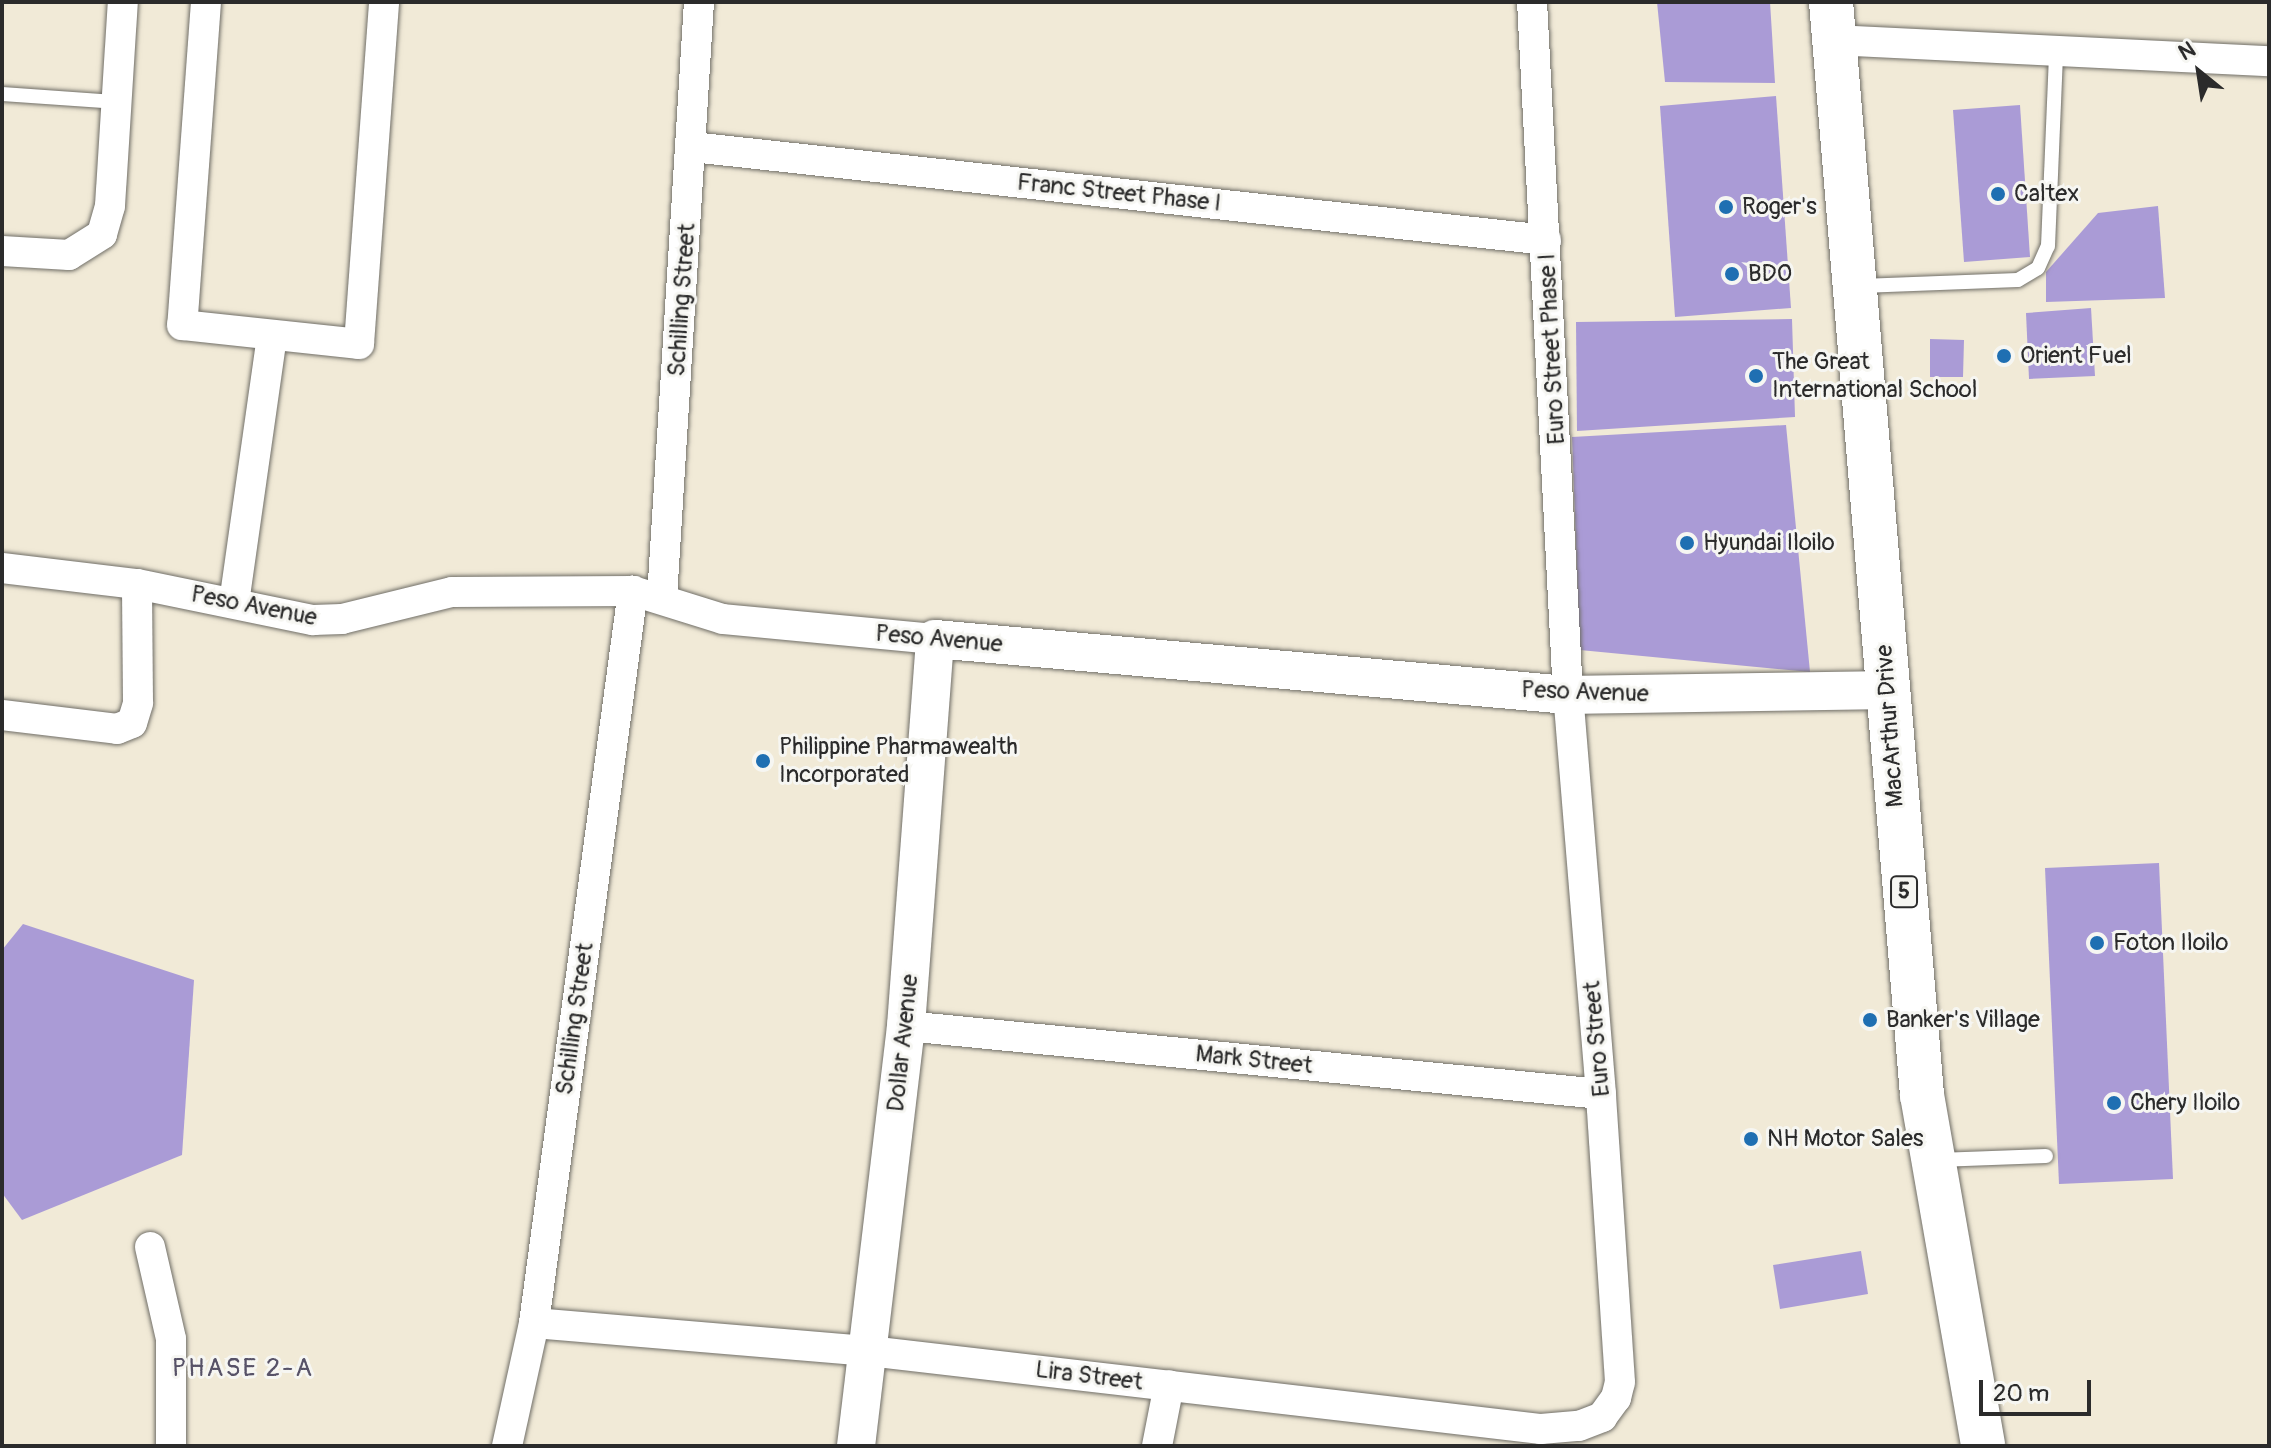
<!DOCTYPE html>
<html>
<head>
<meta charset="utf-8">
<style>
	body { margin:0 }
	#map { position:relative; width:2271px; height:1448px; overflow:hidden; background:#f1ead7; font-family:Pangolin,sans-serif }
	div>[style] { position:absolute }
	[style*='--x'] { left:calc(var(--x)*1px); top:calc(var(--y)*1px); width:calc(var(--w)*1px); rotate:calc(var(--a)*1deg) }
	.building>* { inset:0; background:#aa9bd6 }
	.roads { filter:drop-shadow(0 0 2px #706e67) drop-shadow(0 0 2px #706e67) }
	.service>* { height:14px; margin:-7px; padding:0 7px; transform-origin:7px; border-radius:7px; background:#fff }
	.minor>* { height:30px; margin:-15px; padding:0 15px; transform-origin:15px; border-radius:15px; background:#fff }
	.tertiary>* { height:38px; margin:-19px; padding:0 19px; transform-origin:19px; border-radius:19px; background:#fff }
	.primary>* { height:44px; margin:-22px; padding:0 22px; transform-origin:22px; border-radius:22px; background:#fff }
	.dots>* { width:22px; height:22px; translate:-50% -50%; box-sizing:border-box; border:4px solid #f6f6f2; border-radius:50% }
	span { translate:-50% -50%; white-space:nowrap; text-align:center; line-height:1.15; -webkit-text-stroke:6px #f6f6f2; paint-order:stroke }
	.shield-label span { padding:2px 6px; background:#f6f6f2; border:2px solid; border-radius:6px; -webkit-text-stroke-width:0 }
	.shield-label { font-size:22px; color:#2b2b2b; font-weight:700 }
	.street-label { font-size:24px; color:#2b2b2b }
	.poi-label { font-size:24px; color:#2b2b2b }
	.left { translate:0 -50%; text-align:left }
	.neighbourhood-label { font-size:26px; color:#575267; letter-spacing:2px }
	.frame { position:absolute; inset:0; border:4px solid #2b2b2b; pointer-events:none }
	.north { position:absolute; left:2159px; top:32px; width:80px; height:80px; -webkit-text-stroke:6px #f6f6f2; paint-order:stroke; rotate:330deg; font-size:22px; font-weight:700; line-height:32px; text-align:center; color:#2b2b2b }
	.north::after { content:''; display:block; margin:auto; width:28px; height:36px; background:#2b2b2b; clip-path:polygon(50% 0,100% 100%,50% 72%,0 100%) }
	.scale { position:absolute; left:1979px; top:1380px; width:112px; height:36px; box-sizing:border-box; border:4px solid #2b2b2b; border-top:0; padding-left:10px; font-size:24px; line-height:28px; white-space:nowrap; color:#2b2b2b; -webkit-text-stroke:6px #f6f6f2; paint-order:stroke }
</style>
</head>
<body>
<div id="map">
	<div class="building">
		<i style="clip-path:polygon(1657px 2px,1770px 2px,1775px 83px,1665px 82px)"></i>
		<i style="clip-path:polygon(1776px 96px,1791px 308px,1675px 317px,1660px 106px)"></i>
		<i style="clip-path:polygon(2020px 105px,2030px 257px,1964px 262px,1953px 110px)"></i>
		<i style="clip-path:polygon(2158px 206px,2165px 298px,2046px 302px,2046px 272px,2098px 213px)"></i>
		<i style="clip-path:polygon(2091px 308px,2095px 376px,2029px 379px,2026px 313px)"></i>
		<i style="clip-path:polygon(1792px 319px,1795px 417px,1577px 431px,1576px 322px)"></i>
		<i style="clip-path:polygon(1930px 339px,1964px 340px,1963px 377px,1930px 377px)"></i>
		<i style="clip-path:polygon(1786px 425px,1810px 672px,1580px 650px,1572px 437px)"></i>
		<i style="clip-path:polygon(2159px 863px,2173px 1179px,2059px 1184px,2045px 868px)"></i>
		<i style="clip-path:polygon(23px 924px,194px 980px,182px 1155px,22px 1220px,2px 1193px,2px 950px)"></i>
		<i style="clip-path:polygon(1861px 1251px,1868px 1294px,1780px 1309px,1773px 1265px)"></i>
	</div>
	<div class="roads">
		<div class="service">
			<i style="--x:2;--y:94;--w:113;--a:4"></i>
			<i style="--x:1861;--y:286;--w:157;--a:-2.2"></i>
			<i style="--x:2018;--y:280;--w:23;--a:-31"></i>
			<i style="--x:2038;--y:268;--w:24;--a:-66"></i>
			<i style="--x:2048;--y:246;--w:194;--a:-87.6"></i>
			<i style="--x:1938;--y:1160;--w:108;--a:-2.1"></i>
		</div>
		<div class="minor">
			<i style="--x:206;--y:2;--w:324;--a:94.2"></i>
			<i style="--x:182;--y:325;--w:178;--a:6.1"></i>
			<i style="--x:359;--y:344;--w:343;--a:-85.8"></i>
			<i style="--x:1833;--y:40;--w:437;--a:2.8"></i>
			<i style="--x:692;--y:147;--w:859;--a:6.21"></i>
			<i style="--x:2;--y:251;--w:67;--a:3.4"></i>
			<i style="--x:69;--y:255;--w:39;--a:-32"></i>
			<i style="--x:102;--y:234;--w:29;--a:-74"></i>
			<i style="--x:110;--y:206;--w:204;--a:-86.4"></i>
			<i style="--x:2;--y:568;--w:136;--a:6.8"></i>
			<i style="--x:137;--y:584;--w:180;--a:11.6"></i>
			<i style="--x:313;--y:620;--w:29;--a:-2"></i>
			<i style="--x:342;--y:619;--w:113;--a:-13.8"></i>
			<i style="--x:452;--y:592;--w:181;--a:-0.3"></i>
			<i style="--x:633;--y:591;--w:94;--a:17.3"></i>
			<i style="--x:723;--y:619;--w:213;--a:5.4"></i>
			<i style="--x:662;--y:598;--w:597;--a:-86.45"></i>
			<i style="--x:234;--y:603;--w:269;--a:-81.9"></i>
			<i style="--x:2;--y:715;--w:116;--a:6.9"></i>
			<i style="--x:117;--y:729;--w:16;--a:-22"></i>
			<i style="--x:132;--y:723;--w:21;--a:-73"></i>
			<i style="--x:138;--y:703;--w:119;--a:-90.5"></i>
			<i style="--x:906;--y:1026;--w:698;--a:5.59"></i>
			<i style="--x:150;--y:1247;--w:94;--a:77.1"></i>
			<i style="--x:171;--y:1339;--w:107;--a:90"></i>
			<i style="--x:534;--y:1323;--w:336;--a:4.8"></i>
			<i style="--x:869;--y:1351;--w:677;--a:6.62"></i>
			<i style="--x:1541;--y:1429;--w:38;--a:-5"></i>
			<i style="--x:1579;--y:1426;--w:25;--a:-21"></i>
			<i style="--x:1602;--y:1417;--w:24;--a:-54"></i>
			<i style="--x:1616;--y:1398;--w:16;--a:-76"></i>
			<i style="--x:1620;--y:1382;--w:289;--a:-93.8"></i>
			<i style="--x:1601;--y:1094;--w:400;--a:-94.7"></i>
			<i style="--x:1568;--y:695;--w:694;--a:-92.97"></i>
			<i style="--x:507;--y:1446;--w:126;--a:-77.6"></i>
			<i style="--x:534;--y:1323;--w:739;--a:-82.3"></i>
			<i style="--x:1157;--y:1446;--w:62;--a:-78.9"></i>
		</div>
		<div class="tertiary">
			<i style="--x:856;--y:1446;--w:423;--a:-83.2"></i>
			<i style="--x:906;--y:1026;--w:388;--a:-85.7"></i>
			<i style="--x:935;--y:639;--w:635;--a:5.06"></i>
			<i style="--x:1568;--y:695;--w:320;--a:-0.9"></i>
		</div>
		<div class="primary">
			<i style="--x:1831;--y:2;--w:1097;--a:85.24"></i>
			<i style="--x:1922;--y:1095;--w:356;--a:80.1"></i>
		</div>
	</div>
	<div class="dots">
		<i style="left:1998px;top:194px;background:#1f6fb2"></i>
		<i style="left:1726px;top:207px;background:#1f6fb2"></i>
		<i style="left:1732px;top:274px;background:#1f6fb2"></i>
		<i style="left:2004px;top:356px;background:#1f6fb2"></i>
		<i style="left:1756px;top:376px;background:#1f6fb2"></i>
		<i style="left:1687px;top:543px;background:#1f6fb2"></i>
		<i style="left:763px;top:761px;background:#1f6fb2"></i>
		<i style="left:2097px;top:943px;background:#1f6fb2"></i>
		<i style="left:1870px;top:1020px;background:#1f6fb2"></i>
		<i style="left:2114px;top:1103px;background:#1f6fb2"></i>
		<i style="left:1751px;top:1139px;background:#1f6fb2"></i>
	</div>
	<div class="shield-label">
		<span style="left:1904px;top:892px">5</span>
	</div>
	<div class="street-label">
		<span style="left:1119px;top:193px;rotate:6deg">Franc Street Phase I</span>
		<span style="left:682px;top:300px;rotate:-86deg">Schilling Street</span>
		<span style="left:1552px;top:349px;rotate:-93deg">Euro Street Phase I</span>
		<span style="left:254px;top:606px;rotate:11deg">Peso Avenue</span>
		<span style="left:939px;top:639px;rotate:5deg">Peso Avenue</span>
		<span style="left:1585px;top:692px;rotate:2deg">Peso Avenue</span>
		<span style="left:1890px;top:726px;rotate:-94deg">MacArthur Drive</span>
		<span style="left:575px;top:1019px;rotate:-82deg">Schilling Street</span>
		<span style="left:1597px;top:1039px;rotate:-95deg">Euro Street</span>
		<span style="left:903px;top:1043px;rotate:-84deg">Dollar Avenue</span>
		<span style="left:1254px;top:1060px;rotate:6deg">Mark Street</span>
		<span style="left:1089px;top:1376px;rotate:7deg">Lira Street</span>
	</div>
	<div class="poi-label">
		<span class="left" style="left:2014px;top:194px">Caltex</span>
		<span class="left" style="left:1742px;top:207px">Roger's</span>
		<span class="left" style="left:1748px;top:274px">BDO</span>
		<span class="left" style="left:2020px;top:356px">Orient Fuel</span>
		<span class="left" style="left:1772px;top:376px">The Great<br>International School</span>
		<span class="left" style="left:1703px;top:543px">Hyundai Iloilo</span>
		<span class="left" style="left:779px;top:761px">Philippine Pharmawealth<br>Incorporated</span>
		<span class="left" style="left:2113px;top:943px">Foton Iloilo</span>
		<span class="left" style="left:1886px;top:1020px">Banker's Village</span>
		<span class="left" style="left:2130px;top:1103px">Chery Iloilo</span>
		<span class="left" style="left:1767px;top:1139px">NH Motor Sales</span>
	</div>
	<div class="neighbourhood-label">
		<span style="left:243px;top:1369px">PHASE 2-A</span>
	</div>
	<div class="frame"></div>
	<div class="north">N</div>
	<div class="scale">20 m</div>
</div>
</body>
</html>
